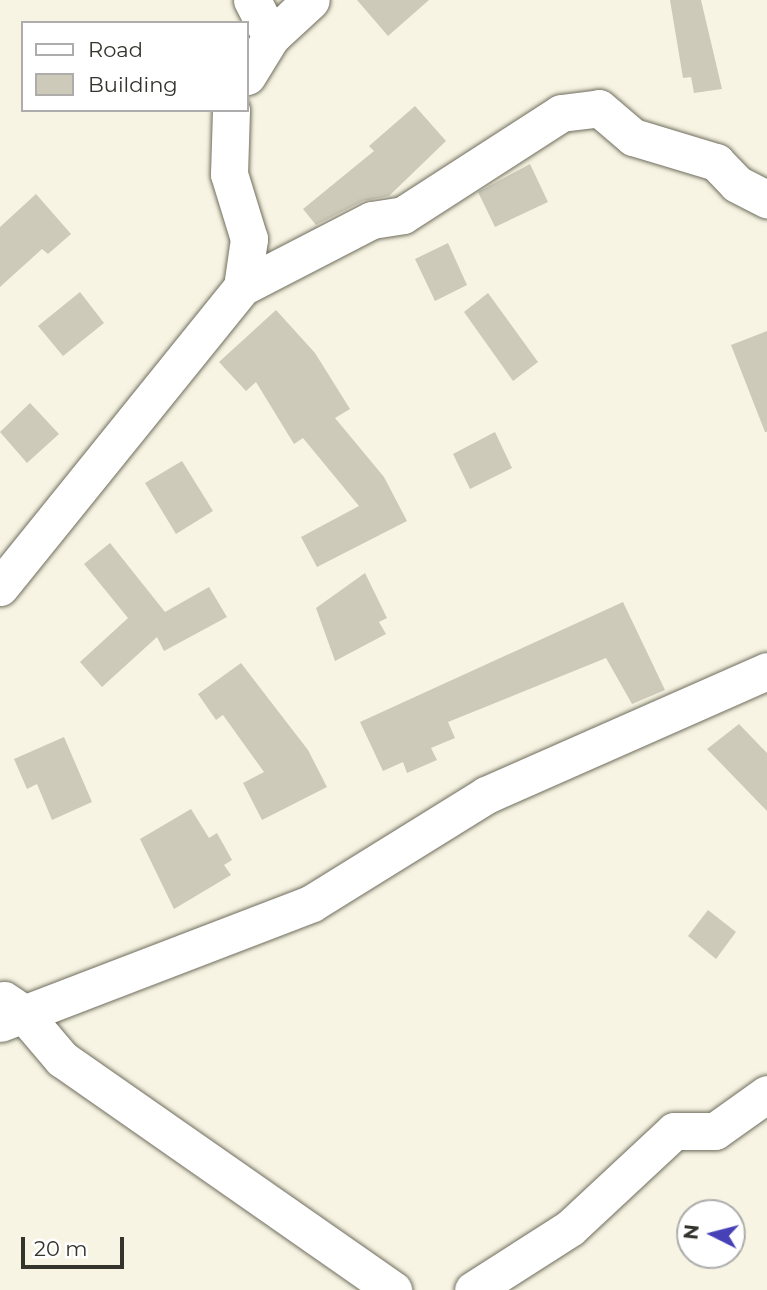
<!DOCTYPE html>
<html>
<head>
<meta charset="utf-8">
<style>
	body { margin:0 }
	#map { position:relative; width:767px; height:1290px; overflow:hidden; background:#f7f4e3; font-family:Montserrat,sans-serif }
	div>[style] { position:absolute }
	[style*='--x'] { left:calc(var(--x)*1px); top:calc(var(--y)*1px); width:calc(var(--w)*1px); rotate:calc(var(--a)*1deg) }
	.building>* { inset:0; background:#cdcaba }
	.roads { filter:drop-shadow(0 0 2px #706d5e) drop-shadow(0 0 2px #706d5e) }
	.street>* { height:37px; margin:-18.5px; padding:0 18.5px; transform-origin:18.5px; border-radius:18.5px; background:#fff }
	span { translate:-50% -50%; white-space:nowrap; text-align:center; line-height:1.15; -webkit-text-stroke:5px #fff; paint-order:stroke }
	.legend { position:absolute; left:21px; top:21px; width:228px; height:91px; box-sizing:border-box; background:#fff; border:2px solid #aeadab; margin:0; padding:9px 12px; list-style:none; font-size:21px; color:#34332c }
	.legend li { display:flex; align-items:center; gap:14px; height:35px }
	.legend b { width:35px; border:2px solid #aeadab }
	.north { position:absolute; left:676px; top:1199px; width:70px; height:70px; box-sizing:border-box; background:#fff; border:2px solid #aeadab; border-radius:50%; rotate:276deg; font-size:19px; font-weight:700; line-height:28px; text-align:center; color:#34332c }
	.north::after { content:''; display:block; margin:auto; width:24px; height:32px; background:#4641b7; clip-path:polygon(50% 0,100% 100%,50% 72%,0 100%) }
	.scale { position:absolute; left:21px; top:1237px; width:103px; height:32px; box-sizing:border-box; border:4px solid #34332c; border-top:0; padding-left:9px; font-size:21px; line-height:24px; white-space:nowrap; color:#34332c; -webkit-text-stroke:5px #fff; paint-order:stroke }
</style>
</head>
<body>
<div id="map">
	<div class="building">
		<i style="clip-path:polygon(357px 0,429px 0,388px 36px)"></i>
		<i style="clip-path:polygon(670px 0,701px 0,722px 89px,694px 93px,691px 77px,683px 78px)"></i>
		<i style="clip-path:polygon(415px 106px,446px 141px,389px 196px,363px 201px,316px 225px,303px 209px,374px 151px,369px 146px)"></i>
		<i style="clip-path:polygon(530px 164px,548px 202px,495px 227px,478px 192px)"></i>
		<i style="clip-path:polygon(36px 194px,71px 234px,48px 254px,42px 249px,0 287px,0 227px)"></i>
		<i style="clip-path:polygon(448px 243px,467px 285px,435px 301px,415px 259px)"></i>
		<i style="clip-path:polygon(80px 292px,104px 323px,63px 356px,38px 326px)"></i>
		<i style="clip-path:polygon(488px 293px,538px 362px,513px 381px,464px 312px)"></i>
		<i style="clip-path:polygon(276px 310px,315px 353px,350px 409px,335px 418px,384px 477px,407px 521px,317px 567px,301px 537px,359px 506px,303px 438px,294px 444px,256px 382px,246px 391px,219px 362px)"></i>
		<i style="clip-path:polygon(767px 331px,767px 432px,765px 432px,731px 345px)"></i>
		<i style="clip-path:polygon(30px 403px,59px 434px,27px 463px,0 432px)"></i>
		<i style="clip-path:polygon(495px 432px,512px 468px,470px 489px,453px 454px)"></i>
		<i style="clip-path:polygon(182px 461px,213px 511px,176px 534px,145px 483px)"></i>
		<i style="clip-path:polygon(110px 543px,165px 612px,209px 587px,227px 617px,164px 651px,157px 637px,102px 687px,80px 662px,128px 618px,84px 564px)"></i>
		<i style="clip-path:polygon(365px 573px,387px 618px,379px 622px,386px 634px,335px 661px,316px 608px)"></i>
		<i style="clip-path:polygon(623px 602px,665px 690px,632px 704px,606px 658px,448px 722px,455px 738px,431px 748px,437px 760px,407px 773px,403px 762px,383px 771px,360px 722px)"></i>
		<i style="clip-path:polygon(241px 663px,308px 750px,327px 787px,262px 820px,243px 783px,264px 772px,223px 715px,216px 720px,198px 694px)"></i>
		<i style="clip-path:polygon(739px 724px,767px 753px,767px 811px,707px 749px)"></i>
		<i style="clip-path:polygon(64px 737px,92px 802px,52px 820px,37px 784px,27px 789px,14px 759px)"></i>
		<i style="clip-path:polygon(191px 809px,209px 838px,217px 833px,232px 860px,224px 865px,231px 875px,174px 909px,140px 839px)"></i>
		<i style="clip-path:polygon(708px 910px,736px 932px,716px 959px,688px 936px)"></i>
	</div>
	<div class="roads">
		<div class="street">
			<i style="--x:252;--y:0;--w:42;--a:62.8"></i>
			<i style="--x:247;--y:76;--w:46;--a:-58.4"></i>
			<i style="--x:271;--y:37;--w:54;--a:-42.8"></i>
			<i style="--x:242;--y:287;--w:146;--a:-27.3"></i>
			<i style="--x:372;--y:220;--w:31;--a:-9"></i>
			<i style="--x:403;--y:215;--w:188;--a:-32.8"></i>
			<i style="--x:561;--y:113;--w:38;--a:-7"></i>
			<i style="--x:599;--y:108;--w:45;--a:40.5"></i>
			<i style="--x:633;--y:137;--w:87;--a:16.8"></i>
			<i style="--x:716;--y:162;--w:30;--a:46"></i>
			<i style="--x:737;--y:184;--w:34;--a:27"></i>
			<i style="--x:0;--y:587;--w:385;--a:-51.1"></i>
			<i style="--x:242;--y:287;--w:49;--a:-81.7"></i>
			<i style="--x:249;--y:239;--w:68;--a:-107.1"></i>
			<i style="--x:229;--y:174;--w:64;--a:-88.2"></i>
			<i style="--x:4;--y:1000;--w:22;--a:34"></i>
			<i style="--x:22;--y:1012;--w:62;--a:49.6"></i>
			<i style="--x:62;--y:1059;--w:404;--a:34.9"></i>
			<i style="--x:0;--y:1023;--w:334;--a:-21"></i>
			<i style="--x:312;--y:903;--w:205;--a:-31.8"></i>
			<i style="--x:486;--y:795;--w:307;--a:-23.8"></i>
			<i style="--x:473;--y:1290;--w:115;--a:-32.6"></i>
			<i style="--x:570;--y:1228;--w:142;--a:-43"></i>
			<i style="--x:674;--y:1131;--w:41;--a:0"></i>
			<i style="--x:715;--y:1131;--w:64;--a:-35.4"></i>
		</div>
	</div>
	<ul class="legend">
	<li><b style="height:9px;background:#fff"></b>Road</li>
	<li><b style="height:19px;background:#cdcaba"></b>Building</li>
	</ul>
	<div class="north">N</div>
	<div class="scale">20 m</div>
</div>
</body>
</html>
